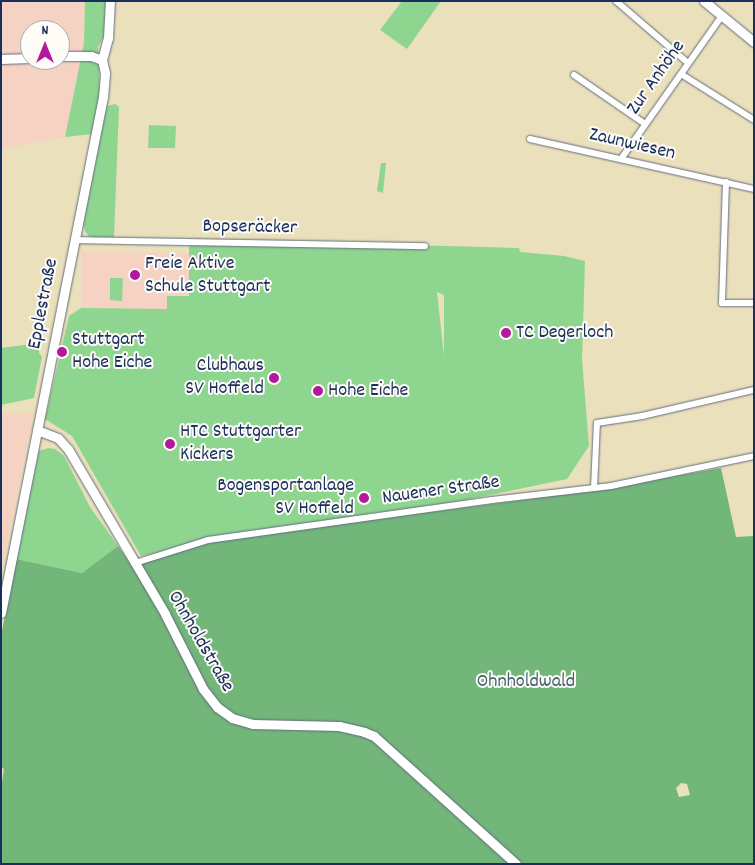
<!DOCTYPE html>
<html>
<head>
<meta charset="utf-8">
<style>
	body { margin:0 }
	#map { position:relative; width:755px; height:865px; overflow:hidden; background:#eae0bc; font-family:Dekko,sans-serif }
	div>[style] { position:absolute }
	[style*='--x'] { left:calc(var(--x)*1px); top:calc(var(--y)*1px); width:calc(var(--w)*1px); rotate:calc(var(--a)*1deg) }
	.built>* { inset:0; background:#f5d2c2 }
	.green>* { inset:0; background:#8ed590 }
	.forest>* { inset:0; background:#72b67a }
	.roads { filter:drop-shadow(0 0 1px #636d7f) drop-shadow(0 0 1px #636d7f) }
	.street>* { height:6px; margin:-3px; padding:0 3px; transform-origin:3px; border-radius:3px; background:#fff }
	.secondary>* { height:9px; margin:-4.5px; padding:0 4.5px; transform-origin:4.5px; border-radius:4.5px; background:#fff }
	.dots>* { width:14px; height:14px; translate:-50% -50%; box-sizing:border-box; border:2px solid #fdfcf7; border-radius:50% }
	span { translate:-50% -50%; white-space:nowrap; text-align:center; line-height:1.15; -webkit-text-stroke:4px #fdfcf7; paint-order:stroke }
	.street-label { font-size:20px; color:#1b2f5e }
	.poi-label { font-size:20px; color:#1b2f5e }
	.left { translate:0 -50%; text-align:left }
	.right { translate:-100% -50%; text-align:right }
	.park-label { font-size:20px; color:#3e616d }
	.frame { position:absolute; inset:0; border:2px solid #1b2f5e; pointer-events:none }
	.north { position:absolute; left:20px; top:20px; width:50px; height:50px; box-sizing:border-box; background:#fdfcf7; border:1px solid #a3aaba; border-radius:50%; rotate:0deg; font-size:14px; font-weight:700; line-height:20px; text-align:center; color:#1b2f5e }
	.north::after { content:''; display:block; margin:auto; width:18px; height:22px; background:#b5179e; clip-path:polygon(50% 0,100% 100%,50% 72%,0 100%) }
</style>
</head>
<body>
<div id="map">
	<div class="built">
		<i style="clip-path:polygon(evenodd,1px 1px,85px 1px,84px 43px,65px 137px,1px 149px,1px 1px,30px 30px,60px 30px,60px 60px,30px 60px,30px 30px)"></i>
		<i style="clip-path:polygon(81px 252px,189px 253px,189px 296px,167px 309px,81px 308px)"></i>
		<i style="clip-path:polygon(23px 413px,29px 415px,32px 419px,1px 574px,1px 414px)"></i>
	</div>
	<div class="green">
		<i style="clip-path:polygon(85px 1px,106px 1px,104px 36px,98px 47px,100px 93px,92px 134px,65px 137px,84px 43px)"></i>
		<i style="clip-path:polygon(402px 1px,441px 1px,407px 49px,380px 30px)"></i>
		<i style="clip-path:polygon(115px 104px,119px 107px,114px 238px,90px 238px,85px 231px,83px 222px,103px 112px,107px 106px)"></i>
		<i style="clip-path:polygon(149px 125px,176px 126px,175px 148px,148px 148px)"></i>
		<i style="clip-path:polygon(381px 163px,386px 163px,383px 193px,377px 191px)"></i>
		<i style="clip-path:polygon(evenodd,189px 239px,519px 248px,520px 252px,564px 256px,585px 261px,582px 359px,589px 446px,567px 479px,461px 501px,294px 525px,141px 556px,72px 436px,45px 419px,69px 316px,81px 308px,167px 309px,167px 296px,189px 296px,189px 239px,437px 292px,444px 295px,444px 356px,437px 292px)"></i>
		<i style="clip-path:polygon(110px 278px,123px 278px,122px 301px,110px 300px)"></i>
		<i style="clip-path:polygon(39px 343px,39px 353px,42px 357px,34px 398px,1px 405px,1px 348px)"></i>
		<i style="clip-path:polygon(48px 448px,55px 449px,64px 456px,90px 507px,118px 546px,82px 573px,16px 559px,39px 451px)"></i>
	</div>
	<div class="forest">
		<i style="clip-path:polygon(evenodd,721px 468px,736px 537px,754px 536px,754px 864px,1px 864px,1px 789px,4px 769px,1px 767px,1px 636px,16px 559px,82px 573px,118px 546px,132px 566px,217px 540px,597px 490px,721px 468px,681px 783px,687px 784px,690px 795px,679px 797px,676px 788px,681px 783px)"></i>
	</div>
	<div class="roads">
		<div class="street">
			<i style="--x:616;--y:1;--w:95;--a:40.7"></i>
			<i style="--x:681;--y:74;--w:86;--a:32.2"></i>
			<i style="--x:574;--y:75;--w:86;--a:34.6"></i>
			<i style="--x:530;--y:139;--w:230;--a:12.6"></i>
			<i style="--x:621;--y:159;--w:174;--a:-54.8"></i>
			<i style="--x:726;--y:182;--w:121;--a:91.9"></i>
			<i style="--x:722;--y:303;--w:32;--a:0"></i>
			<i style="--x:74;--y:240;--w:351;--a:1"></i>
			<i style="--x:594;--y:488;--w:65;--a:-87.4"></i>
			<i style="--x:597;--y:423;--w:46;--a:-8.8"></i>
			<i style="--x:642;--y:416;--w:115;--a:-13.1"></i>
			<i style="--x:135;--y:563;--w:77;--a:-17.5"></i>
			<i style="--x:208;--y:540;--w:287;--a:-8"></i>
			<i style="--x:492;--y:500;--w:120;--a:-6.7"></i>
			<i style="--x:611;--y:486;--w:146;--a:-11.8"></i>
		</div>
		<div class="secondary">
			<i style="--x:704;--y:1;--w:65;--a:39.4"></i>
			<i style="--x:60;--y:56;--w:31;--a:0"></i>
			<i style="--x:91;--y:56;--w:12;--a:20"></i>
			<i style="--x:1;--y:59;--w:29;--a:-2"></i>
			<i style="--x:37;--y:430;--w:22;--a:21"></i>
			<i style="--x:58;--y:438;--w:15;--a:48"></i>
			<i style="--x:68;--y:449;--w:191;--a:59.5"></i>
			<i style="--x:165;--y:614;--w:84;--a:63.1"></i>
			<i style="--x:203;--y:689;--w:23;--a:52"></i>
			<i style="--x:217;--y:707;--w:19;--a:36"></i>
			<i style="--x:232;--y:718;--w:22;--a:16"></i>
			<i style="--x:253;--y:724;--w:86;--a:1.3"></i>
			<i style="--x:339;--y:726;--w:26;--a:13"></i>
			<i style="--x:364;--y:732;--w:11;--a:22"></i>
			<i style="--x:374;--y:736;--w:191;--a:42"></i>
			<i style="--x:1;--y:613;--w:526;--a:-78.82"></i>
			<i style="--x:103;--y:97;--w:24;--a:-85"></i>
			<i style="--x:105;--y:73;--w:13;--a:-103"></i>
			<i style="--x:102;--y:60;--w:23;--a:-75"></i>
			<i style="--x:108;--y:38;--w:37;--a:-87"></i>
		</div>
	</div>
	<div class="dots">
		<i style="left:135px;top:275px;background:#b5179e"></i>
		<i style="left:506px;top:333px;background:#b5179e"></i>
		<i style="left:62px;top:352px;background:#b5179e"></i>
		<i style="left:274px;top:378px;background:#b5179e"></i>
		<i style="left:318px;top:391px;background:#b5179e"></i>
		<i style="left:170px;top:444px;background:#b5179e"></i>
		<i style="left:364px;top:498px;background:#b5179e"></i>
	</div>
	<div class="street-label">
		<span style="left:657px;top:78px;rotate:-55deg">Zur Anhöhe</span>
		<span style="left:632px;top:145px;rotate:13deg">Zaunwiesen</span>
		<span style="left:250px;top:228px;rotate:1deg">Bopseräcker</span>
		<span style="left:44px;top:304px;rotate:-79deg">Epplestraße</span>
		<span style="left:441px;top:491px;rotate:-8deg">Nauener Straße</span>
		<span style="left:200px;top:642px;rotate:60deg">Ohnholdstraße</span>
	</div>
	<div class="poi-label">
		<span class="left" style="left:145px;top:276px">Freie Aktive<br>Schule Stuttgart</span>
		<span class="left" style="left:516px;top:333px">TC Degerloch</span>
		<span class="left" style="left:72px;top:352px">Stuttgart<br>Hohe Eiche</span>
		<span class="right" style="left:264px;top:378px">Clubhaus<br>SV Hoffeld</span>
		<span class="left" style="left:328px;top:391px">Hohe Eiche</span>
		<span class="left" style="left:180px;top:444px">HTC Stuttgarter<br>Kickers</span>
		<span class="right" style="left:354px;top:498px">Bogensportanlage<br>SV Hoffeld</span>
	</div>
	<div class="park-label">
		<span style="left:526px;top:682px">Ohnholdwald</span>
	</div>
	<div class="frame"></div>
	<div class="north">N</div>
</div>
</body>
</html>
